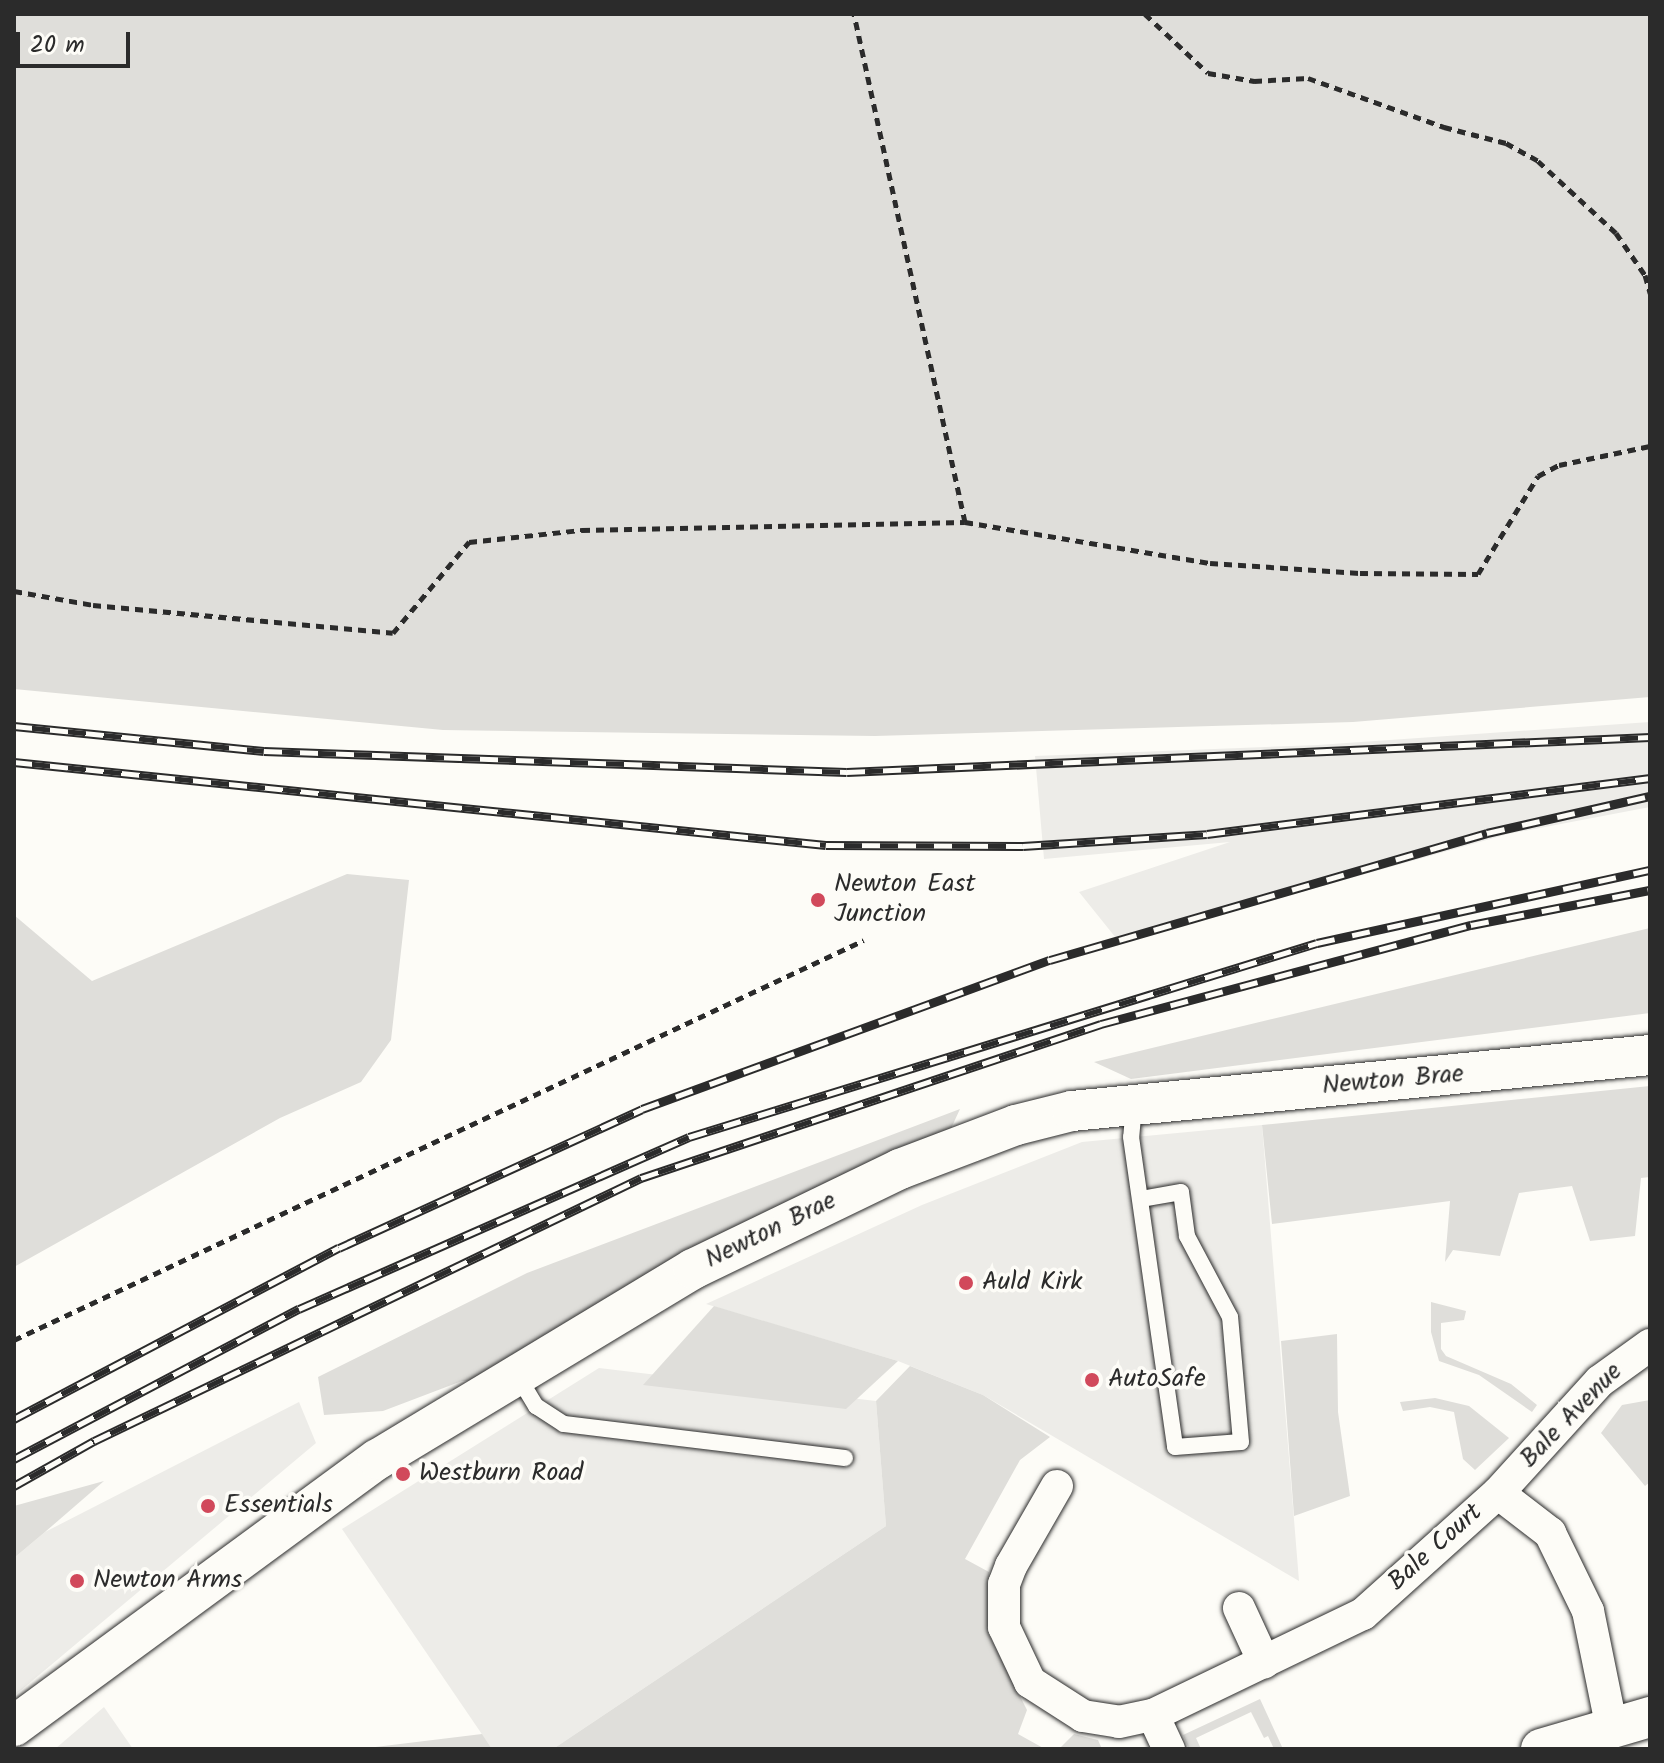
<!DOCTYPE html>
<html>
<head>
<meta charset="utf-8">
<style>
	body { margin:0 }
	#map { position:relative; width:1664px; height:1763px; overflow:hidden; background:#fdfcf7; font-family:Kalam,sans-serif }
	div>[style] { position:absolute }
	[style*='--x'] { left:calc(var(--x)*1px); top:calc(var(--y)*1px); width:calc(var(--w)*1px); rotate:calc(var(--a)*1deg) }
	.built>* { inset:0; background:#edece8 }
	.green>* { inset:0; background:#dfdeda }
	.path>* { height:5px; margin-top:-2.5px; transform-origin:0; background:repeating-linear-gradient(90deg,#2b2b2b 0 8px,transparent 0 14px) }
	.roads { filter:drop-shadow(0 0 2px #2b2b2b) drop-shadow(0 0 2px #2b2b2b) }
	.service>* { height:16px; margin:-8px; padding:0 8px; transform-origin:8px; border-radius:8px; background:#fdfcf7 }
	.minor>* { height:32px; margin:-16px; padding:0 16px; transform-origin:16px; border-radius:16px; background:#fdfcf7 }
	.tertiary>* { height:40px; margin:-20px; padding:0 20px; transform-origin:20px; border-radius:20px; background:#fdfcf7 }
	.rail>* { height:9px; margin-top:-4.5px; transform-origin:0; background:repeating-linear-gradient(90deg,#fdfcf7 0 18px,#2b2b2b 0 36px); box-sizing:border-box; border-block:2px solid #2b2b2b }
	.dots>* { width:22px; height:22px; translate:-50% -50%; box-sizing:border-box; border:4px solid #fdfcf7; border-radius:50% }
	span { translate:-50% -50%; white-space:nowrap; text-align:center; line-height:1.15; -webkit-text-stroke:7px #fdfcf7; paint-order:stroke }
	.poi-label { font-size:26px; color:#2b2b2b }
	.left { translate:0 -50%; text-align:left }
	.street-label { font-size:26px; color:#2b2b2b }
	.frame { position:absolute; inset:0; border:16px solid #2b2b2b; pointer-events:none }
	.scale { position:absolute; left:16px; top:32px; width:114px; height:36px; box-sizing:border-box; border:4px solid #2b2b2b; border-top:0; padding-left:10px; font-size:24px; line-height:28px; white-space:nowrap; color:#2b2b2b; -webkit-text-stroke:6px #fdfcf7; paint-order:stroke }
</style>
</head>
<body>
<div id="map">
	<div class="built">
		<i style="clip-path:polygon(1650px 722px,1650px 807px,1508px 834px,1120px 943px,1079px 892px,1230px 842px,1044px 859px,1035px 756px,1318px 745px)"></i>
		<i style="clip-path:polygon(1262px 1125px,1299px 1581px,983px 1395px,898px 1361px,706px 1304px,922px 1205px,1082px 1142px)"></i>
		<i style="clip-path:polygon(599px 1368px,876px 1401px,886px 1526px,553px 1749px,492px 1749px,342px 1529px)"></i>
		<i style="clip-path:polygon(299px 1402px,316px 1443px,14px 1696px,14px 1558px,45px 1532px)"></i>
		<i style="clip-path:polygon(104px 1707px,133px 1749px,55px 1749px)"></i>
	</div>
	<div class="green">
		<i style="clip-path:polygon(14px 14px,1650px 14px,1650px 697px,1353px 722px,875px 736px,443px 730px,14px 689px)"></i>
		<i style="clip-path:polygon(347px 874px,409px 880px,391px 1040px,361px 1082px,280px 1118px,14px 1267px,14px 915px,92px 981px)"></i>
		<i style="clip-path:polygon(1650px 928px,1650px 1013px,1131px 1079px,1094px 1062px)"></i>
		<i style="clip-path:polygon(1650px 1086px,1650px 1177px,1641px 1178px,1635px 1236px,1590px 1241px,1572px 1186px,1519px 1193px,1500px 1256px,1453px 1250px,1445px 1262px,1450px 1201px,1272px 1224px,1262px 1125px)"></i>
		<i style="clip-path:polygon(960px 1109px,948px 1135px,490px 1380px,462px 1381px,383px 1411px,324px 1415px,318px 1377px,527px 1273px)"></i>
		<i style="clip-path:polygon(1431px 1302px,1466px 1311px,1464px 1320px,1441px 1323px,1441px 1349px,1446px 1356px,1511px 1384px,1537px 1405px,1532px 1412px,1479px 1375px,1439px 1361px,1431px 1332px)"></i>
		<i style="clip-path:polygon(714px 1306px,898px 1361px,846px 1409px,643px 1385px)"></i>
		<i style="clip-path:polygon(1337px 1334px,1338px 1412px,1350px 1496px,1294px 1516px,1281px 1341px)"></i>
		<i style="clip-path:polygon(910px 1366px,983px 1395px,1050px 1437px,1020px 1460px,965px 1559px,989px 1572px,988px 1633px,1027px 1710px,1018px 1734px,1045px 1749px,553px 1749px,886px 1526px,876px 1401px)"></i>
		<i style="clip-path:polygon(1435px 1398px,1469px 1406px,1509px 1438px,1475px 1470px,1463px 1459px,1454px 1412px,1430px 1407px,1403px 1411px,1400px 1402px)"></i>
		<i style="clip-path:polygon(1650px 1400px,1650px 1482px,1645px 1486px,1601px 1433px,1622px 1405px)"></i>
		<i style="clip-path:polygon(104px 1481px,45px 1532px,14px 1558px,14px 1506px)"></i>
		<i style="clip-path:polygon(1260px 1699px,1283px 1749px,1274px 1749px,1268px 1736px,1264px 1738px,1251px 1712px,1196px 1738px,1201px 1749px,1189px 1749px,1183px 1735px)"></i>
		<i style="clip-path:polygon(482px 1734px,492px 1749px,359px 1749px)"></i>
		<i style="clip-path:polygon(1074px 1734px,1098px 1740px,1102px 1749px,1059px 1749px)"></i>
	</div>
	<div class="path">
		<i style="--x:1145;--y:14;--w:86;--a:43.1"></i>
		<i style="--x:1208;--y:73;--w:47;--a:9.9"></i>
		<i style="--x:1254;--y:81;--w:54;--a:-3.2"></i>
		<i style="--x:1308;--y:78;--w:145;--a:19.8"></i>
		<i style="--x:1444;--y:127;--w:64;--a:14.5"></i>
		<i style="--x:1506;--y:143;--w:37;--a:29"></i>
		<i style="--x:1538;--y:161;--w:106;--a:42.7"></i>
		<i style="--x:1616;--y:233;--w:51;--a:55.4"></i>
		<i style="--x:1645;--y:275;--w:19;--a:74"></i>
		<i style="--x:965;--y:522;--w:248;--a:9.5"></i>
		<i style="--x:1210;--y:563;--w:150;--a:3.8"></i>
		<i style="--x:1360;--y:573;--w:118;--a:0.5"></i>
		<i style="--x:1478;--y:574;--w:115;--a:-58.5"></i>
		<i style="--x:1538;--y:476;--w:24;--a:-28"></i>
		<i style="--x:1559;--y:465;--w:93;--a:-11.8"></i>
		<i style="--x:14;--y:591;--w:80;--a:10"></i>
		<i style="--x:93;--y:605;--w:301;--a:5.3"></i>
		<i style="--x:393;--y:633;--w:119;--a:-50.1"></i>
		<i style="--x:469;--y:542;--w:114;--a:-6.1"></i>
		<i style="--x:582;--y:530;--w:383;--a:-1.2"></i>
		<i style="--x:965;--y:522;--w:520;--a:-102.33"></i>
		<i style="--x:14;--y:1340;--w:939;--a:-25.2"></i>
	</div>
	<div class="roads">
		<div class="service">
			<i style="--x:1134;--y:1105;--w:32;--a:95"></i>
			<i style="--x:1131;--y:1137;--w:313;--a:81.9"></i>
			<i style="--x:1175;--y:1447;--w:66;--a:-4.3"></i>
			<i style="--x:1241;--y:1442;--w:125;--a:-95"></i>
			<i style="--x:1230;--y:1317;--w:92;--a:-118"></i>
			<i style="--x:1187;--y:1236;--w:44;--a:-97.8"></i>
			<i style="--x:1181;--y:1192;--w:41;--a:170.1"></i>
			<i style="--x:516;--y:1373;--w:39;--a:59"></i>
			<i style="--x:536;--y:1406;--w:33;--a:33"></i>
			<i style="--x:564;--y:1424;--w:283;--a:6.9"></i>
		</div>
		<div class="minor">
			<i style="--x:1057;--y:1486;--w:92;--a:119.9"></i>
			<i style="--x:1011;--y:1566;--w:19;--a:111"></i>
			<i style="--x:1004;--y:1584;--w:43;--a:90"></i>
			<i style="--x:1004;--y:1627;--w:61;--a:64.7"></i>
			<i style="--x:1030;--y:1682;--w:63;--a:32.7"></i>
			<i style="--x:1083;--y:1716;--w:36;--a:9"></i>
			<i style="--x:1119;--y:1722;--w:35;--a:-12"></i>
			<i style="--x:1153;--y:1715;--w:233;--a:-25.7"></i>
			<i style="--x:1363;--y:1614;--w:181;--a:-41.9"></i>
			<i style="--x:1498;--y:1493;--w:66;--a:37.6"></i>
			<i style="--x:1550;--y:1533;--w:87;--a:64"></i>
			<i style="--x:1588;--y:1611;--w:115;--a:78.5"></i>
			<i style="--x:1498;--y:1493;--w:151;--a:-47.7"></i>
			<i style="--x:1600;--y:1381;--w:62;--a:-35.8"></i>
			<i style="--x:1239;--y:1608;--w:60;--a:65.2"></i>
			<i style="--x:1153;--y:1715;--w:38;--a:65"></i>
		</div>
		<div class="tertiary">
			<i style="--x:14;--y:1726;--w:451;--a:-36.3"></i>
			<i style="--x:378;--y:1459;--w:368;--a:-31.1"></i>
			<i style="--x:693;--y:1269;--w:230;--a:-25.8"></i>
			<i style="--x:900;--y:1169;--w:124;--a:-20.8"></i>
			<i style="--x:1016;--y:1125;--w:58;--a:-14"></i>
			<i style="--x:1072;--y:1111;--w:581;--a:-5.53"></i>
			<i style="--x:1541;--y:1749;--w:114;--a:-16.4"></i>
		</div>
	</div>
	<div class="rail">
		<i style="--x:14;--y:726;--w:251;--a:5.7"></i>
		<i style="--x:264;--y:751;--w:583;--a:2.06"></i>
		<i style="--x:847;--y:772;--w:804;--a:-2.5"></i>
		<i style="--x:14;--y:762;--w:816;--a:5.84"></i>
		<i style="--x:826;--y:845;--w:197;--a:0.3"></i>
		<i style="--x:1023;--y:846;--w:184;--a:-3.7"></i>
		<i style="--x:1207;--y:834;--w:447;--a:-7.2"></i>
		<i style="--x:14;--y:1419;--w:367;--a:-27.8"></i>
		<i style="--x:339;--y:1248;--w:333;--a:-24.6"></i>
		<i style="--x:642;--y:1109;--w:434;--a:-20.1"></i>
		<i style="--x:1050;--y:960;--w:455;--a:-16.2"></i>
		<i style="--x:1487;--y:833;--w:167;--a:-12.8"></i>
		<i style="--x:14;--y:1459;--w:322;--a:-27.8"></i>
		<i style="--x:299;--y:1309;--w:426;--a:-23.8"></i>
		<i style="--x:689;--y:1137;--w:657;--a:-17.17"></i>
		<i style="--x:1317;--y:943;--w:341;--a:-12.4"></i>
		<i style="--x:14;--y:1486;--w:92;--a:-29.4"></i>
		<i style="--x:94;--y:1441;--w:607;--a:-25.68"></i>
		<i style="--x:641;--y:1178;--w:485;--a:-18.5"></i>
		<i style="--x:1101;--y:1024;--w:383;--a:-15"></i>
		<i style="--x:1471;--y:925;--w:182;--a:-11.1"></i>
	</div>
	<div class="dots">
		<i style="left:818px;top:900px;background:#d1495b"></i>
		<i style="left:966px;top:1283px;background:#d1495b"></i>
		<i style="left:1092px;top:1380px;background:#d1495b"></i>
		<i style="left:403px;top:1474px;background:#d1495b"></i>
		<i style="left:208px;top:1506px;background:#d1495b"></i>
		<i style="left:77px;top:1581px;background:#d1495b"></i>
	</div>
	<div class="poi-label">
		<span class="left" style="left:834px;top:900px">Newton East<br>Junction</span>
		<span class="left" style="left:982px;top:1283px">Auld Kirk</span>
		<span class="left" style="left:1108px;top:1380px">AutoSafe</span>
		<span class="left" style="left:419px;top:1474px">Westburn Road</span>
		<span class="left" style="left:224px;top:1506px">Essentials</span>
		<span class="left" style="left:93px;top:1581px">Newton Arms</span>
	</div>
	<div class="street-label">
		<span style="left:1393px;top:1081px;rotate:-5deg">Newton Brae</span>
		<span style="left:771px;top:1231px;rotate:-26deg">Newton Brae</span>
		<span style="left:1572px;top:1416px;rotate:-46deg">Bale Avenue</span>
		<span style="left:1436px;top:1548px;rotate:-42deg">Bale Court</span>
	</div>
	<div class="frame"></div>
	<div class="scale">20 m</div>
</div>
</body>
</html>
